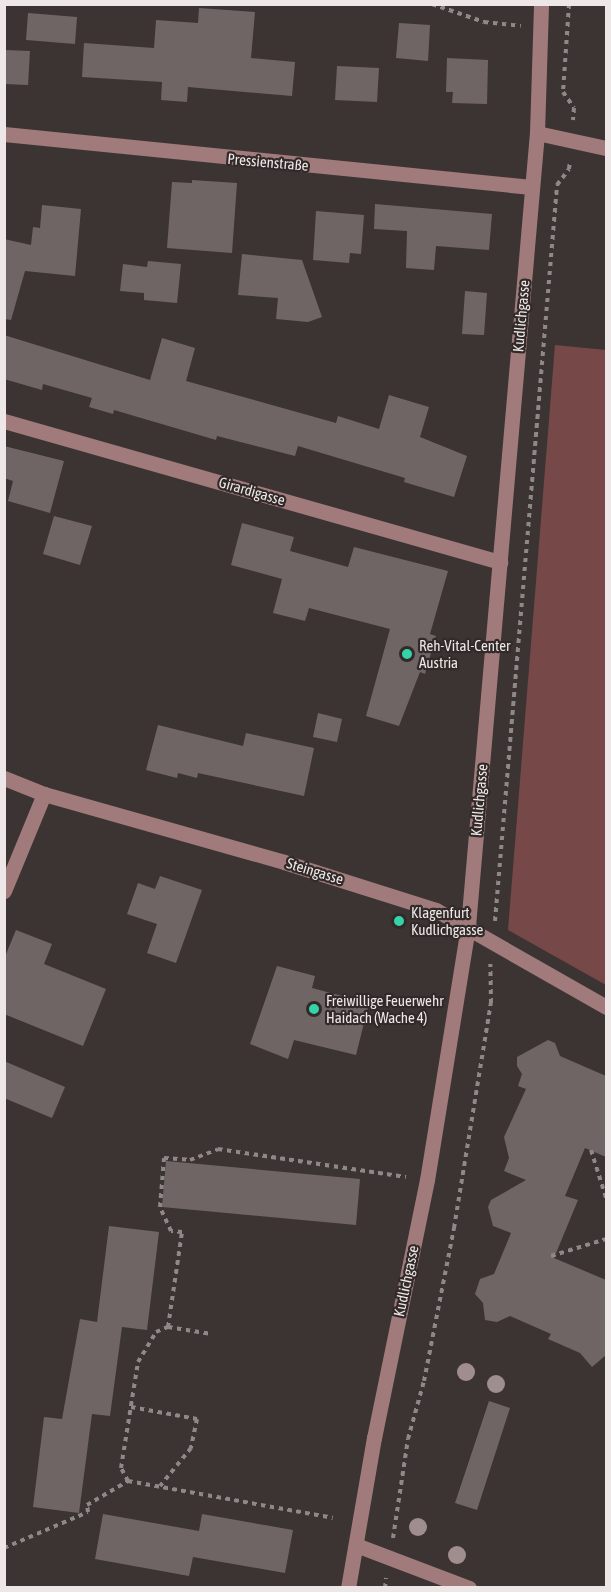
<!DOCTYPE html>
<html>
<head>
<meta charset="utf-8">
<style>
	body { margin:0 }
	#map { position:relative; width:611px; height:1592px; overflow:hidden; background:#3c3433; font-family:"Asap Condensed",sans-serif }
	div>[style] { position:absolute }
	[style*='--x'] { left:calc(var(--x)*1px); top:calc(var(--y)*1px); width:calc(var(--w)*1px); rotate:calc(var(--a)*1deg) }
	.green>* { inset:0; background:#774848 }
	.building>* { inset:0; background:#6f6565 }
	.path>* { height:4px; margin-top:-2px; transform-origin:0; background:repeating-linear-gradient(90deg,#8f8888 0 4.5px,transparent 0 9px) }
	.minor>* { height:15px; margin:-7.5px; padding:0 7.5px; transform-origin:7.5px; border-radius:7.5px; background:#a17b7b }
	.trees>* { width:18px; height:18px; margin:-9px; border-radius:50%; background:#a08e8e }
	.dots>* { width:16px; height:16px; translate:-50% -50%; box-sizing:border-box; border:3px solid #322a29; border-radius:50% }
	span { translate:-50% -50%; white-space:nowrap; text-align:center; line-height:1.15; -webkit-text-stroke:4.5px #322a29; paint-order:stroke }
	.street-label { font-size:15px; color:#ede7e7 }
	.poi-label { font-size:15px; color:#ede7e7 }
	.left { translate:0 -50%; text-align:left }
	.frame { position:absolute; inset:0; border:6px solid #ede7e7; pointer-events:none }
</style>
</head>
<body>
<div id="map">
	<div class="green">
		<i style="clip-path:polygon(555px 345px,606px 350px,606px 985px,508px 930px)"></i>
	</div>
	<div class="building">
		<i style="clip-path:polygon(199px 8px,255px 12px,251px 58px,295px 62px,292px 96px,188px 87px,187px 102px,161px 100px,162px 82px,82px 77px,84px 43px,154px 48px,156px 20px,198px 23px)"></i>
		<i style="clip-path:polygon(28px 13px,77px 17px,75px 44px,26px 40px)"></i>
		<i style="clip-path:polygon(399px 23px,430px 25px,428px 61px,396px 58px)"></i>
		<i style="clip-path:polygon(4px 50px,30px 51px,28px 85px,4px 84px)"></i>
		<i style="clip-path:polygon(447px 58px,488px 60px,487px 104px,452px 103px,453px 92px,446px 92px)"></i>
		<i style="clip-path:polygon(337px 66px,379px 68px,377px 102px,335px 100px)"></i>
		<i style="clip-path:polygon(192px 180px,237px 183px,232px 253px,167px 248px,172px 182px,192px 183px)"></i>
		<i style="clip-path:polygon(375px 204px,492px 214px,489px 250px,436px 246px,434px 270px,406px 268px,407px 231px,374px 229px)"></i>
		<i style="clip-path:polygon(42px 205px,81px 209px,75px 276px,25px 271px,11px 320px,4px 319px,4px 239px,31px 245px,33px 227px,40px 228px)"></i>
		<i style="clip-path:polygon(316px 211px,364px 215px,361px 254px,350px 253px,349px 263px,313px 260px)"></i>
		<i style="clip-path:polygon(242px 254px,302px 260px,322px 317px,308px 322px,276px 319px,278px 298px,238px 295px)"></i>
		<i style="clip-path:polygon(148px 261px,181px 264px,177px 303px,144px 300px,144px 293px,120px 291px,123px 264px,147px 267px)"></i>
		<i style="clip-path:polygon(465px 291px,487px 293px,484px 335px,462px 334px)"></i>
		<i style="clip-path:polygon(4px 335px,150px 380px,162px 338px,195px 348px,186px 381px,336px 423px,338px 416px,379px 429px,389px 395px,429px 407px,420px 437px,467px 456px,454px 497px,404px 482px,405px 478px,298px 446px,295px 456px,217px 436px,216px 440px,114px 410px,113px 414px,89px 407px,92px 398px,43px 384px,42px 390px,4px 379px)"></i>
		<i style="clip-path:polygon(4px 446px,64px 461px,50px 513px,8px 501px,13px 481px,4px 478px)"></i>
		<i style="clip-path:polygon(54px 516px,92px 526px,80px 565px,43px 554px)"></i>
		<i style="clip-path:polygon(242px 523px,294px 537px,290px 551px,348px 567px,354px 547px,448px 571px,430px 634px,436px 636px,425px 674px,420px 672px,399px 726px,366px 716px,390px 629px,309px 608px,305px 621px,273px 613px,282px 579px,231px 565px)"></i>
		<i style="clip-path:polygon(318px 713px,342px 719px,337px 742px,313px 737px)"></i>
		<i style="clip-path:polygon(158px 725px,243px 746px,246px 733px,314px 748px,304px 796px,198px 773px,197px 778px,178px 773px,177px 778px,146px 770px)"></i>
		<i style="clip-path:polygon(160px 876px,202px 890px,176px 963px,147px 953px,157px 924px,127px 914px,138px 883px,155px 889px)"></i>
		<i style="clip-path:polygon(16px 930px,52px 944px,44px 964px,106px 989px,83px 1046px,4px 1014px,4px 959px)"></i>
		<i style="clip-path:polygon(277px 966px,315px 976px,312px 988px,369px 1003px,356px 1055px,294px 1040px,288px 1059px,250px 1044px)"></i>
		<i style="clip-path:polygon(548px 1040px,555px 1043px,560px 1056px,606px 1076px,606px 1157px,585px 1148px,565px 1196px,578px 1200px,554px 1258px,606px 1280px,606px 1355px,592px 1367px,580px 1353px,548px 1339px,551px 1334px,510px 1316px,497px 1322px,485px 1320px,483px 1303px,475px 1294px,480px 1279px,494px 1274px,511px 1233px,493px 1226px,488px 1207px,491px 1200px,526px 1180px,504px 1171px,509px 1158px,504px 1137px,526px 1089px,518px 1086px,522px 1074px,517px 1066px,517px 1057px)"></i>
		<i style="clip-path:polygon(4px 1061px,65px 1087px,52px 1118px,4px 1098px)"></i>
		<i style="clip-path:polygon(166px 1161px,360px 1179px,356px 1225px,162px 1207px)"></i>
		<i style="clip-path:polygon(109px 1226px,159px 1232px,147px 1330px,122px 1327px,110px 1416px,92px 1414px,79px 1513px,33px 1507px,44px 1417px,62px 1419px,80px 1319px,97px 1322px)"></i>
		<i style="clip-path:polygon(489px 1401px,510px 1408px,477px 1510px,455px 1503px)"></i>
		<i style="clip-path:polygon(103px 1514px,199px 1531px,202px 1514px,293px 1530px,285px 1573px,193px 1557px,189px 1576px,95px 1559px)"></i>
	</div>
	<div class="path">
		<i style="--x:432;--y:4;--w:55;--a:19.1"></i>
		<i style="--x:484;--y:22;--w:37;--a:6"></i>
		<i style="--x:569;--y:4;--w:88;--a:93.9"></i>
		<i style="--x:563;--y:92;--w:19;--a:55"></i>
		<i style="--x:574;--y:108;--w:12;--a:95"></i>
		<i style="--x:495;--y:921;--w:739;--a:-85.18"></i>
		<i style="--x:557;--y:185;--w:20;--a:-53"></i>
		<i style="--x:569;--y:169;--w:8;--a:-83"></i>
		<i style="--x:591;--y:1150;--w:50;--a:72.6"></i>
		<i style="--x:551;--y:1256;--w:58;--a:-17.2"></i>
		<i style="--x:168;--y:1327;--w:96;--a:-81.6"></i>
		<i style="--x:182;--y:1232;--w:11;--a:-175"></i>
		<i style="--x:171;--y:1231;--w:26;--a:-115"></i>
		<i style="--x:160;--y:1207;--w:49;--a:-85.3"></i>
		<i style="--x:164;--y:1158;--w:26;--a:4"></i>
		<i style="--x:190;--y:1160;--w:30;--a:-21"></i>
		<i style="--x:218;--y:1149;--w:190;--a:8.5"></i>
		<i style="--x:131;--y:1407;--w:67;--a:10.3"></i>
		<i style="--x:197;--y:1419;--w:30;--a:102"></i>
		<i style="--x:191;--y:1448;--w:49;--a:129.2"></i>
		<i style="--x:128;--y:1481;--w:15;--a:-118"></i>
		<i style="--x:121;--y:1468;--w:107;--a:-80.9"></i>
		<i style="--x:138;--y:1362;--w:35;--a:-59"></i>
		<i style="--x:156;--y:1332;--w:13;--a:-23"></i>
		<i style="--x:168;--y:1327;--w:44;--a:9.2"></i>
		<i style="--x:393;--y:1538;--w:100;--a:-81.4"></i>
		<i style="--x:408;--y:1439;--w:60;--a:-74.6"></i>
		<i style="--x:424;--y:1381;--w:156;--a:-78.9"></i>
		<i style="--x:454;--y:1228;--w:228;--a:-80.7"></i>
		<i style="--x:491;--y:1003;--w:39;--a:-91"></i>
		<i style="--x:4;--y:1548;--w:91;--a:-23.2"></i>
		<i style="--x:88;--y:1512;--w:7;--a:-98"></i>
		<i style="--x:87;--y:1505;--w:48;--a:-30.3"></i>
		<i style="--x:128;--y:1481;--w:208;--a:10.2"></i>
		<i style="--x:385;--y:1588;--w:10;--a:-84"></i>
	</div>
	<div class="minor">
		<i style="--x:537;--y:133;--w:71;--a:12.3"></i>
		<i style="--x:4;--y:134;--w:530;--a:5.74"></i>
		<i style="--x:4;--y:421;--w:516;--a:15.87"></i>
		<i style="--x:4;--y:778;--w:43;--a:21.8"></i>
		<i style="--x:44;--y:794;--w:249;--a:15.8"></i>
		<i style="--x:284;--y:862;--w:159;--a:17.5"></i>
		<i style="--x:436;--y:910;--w:196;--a:29.7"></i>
		<i style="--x:4;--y:891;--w:105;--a:-67.6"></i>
		<i style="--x:356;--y:1545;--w:121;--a:20.8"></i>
		<i style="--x:348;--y:1588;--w:152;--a:-80.2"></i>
		<i style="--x:374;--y:1438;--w:263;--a:-78.4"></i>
		<i style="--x:427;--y:1180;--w:257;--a:-80.8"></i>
		<i style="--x:468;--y:926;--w:796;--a:-85.03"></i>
		<i style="--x:537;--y:133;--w:129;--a:-88.2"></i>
	</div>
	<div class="trees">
		<i style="left:466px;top:1372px"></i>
		<i style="left:496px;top:1384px"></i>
		<i style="left:418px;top:1527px"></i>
		<i style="left:457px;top:1555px"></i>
	</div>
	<div class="dots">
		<i style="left:407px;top:654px;background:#34d4a8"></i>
		<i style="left:399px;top:921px;background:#34d4a8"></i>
		<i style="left:314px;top:1009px;background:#34d4a8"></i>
	</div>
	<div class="street-label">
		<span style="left:268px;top:162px;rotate:5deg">Pressienstraße</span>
		<span style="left:521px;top:316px;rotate:-85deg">Kudlichgasse</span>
		<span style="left:252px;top:491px;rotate:16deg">Girardigasse</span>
		<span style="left:479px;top:800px;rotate:-85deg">Kudlichgasse</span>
		<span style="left:315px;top:871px;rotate:17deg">Steingasse</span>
		<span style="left:406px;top:1281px;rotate:-78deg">Kudlichgasse</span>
	</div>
	<div class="poi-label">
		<span class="left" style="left:419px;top:654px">Reh-Vital-Center<br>Austria</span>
		<span class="left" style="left:411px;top:921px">Klagenfurt<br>Kudlichgasse</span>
		<span class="left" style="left:326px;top:1009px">Freiwillige Feuerwehr<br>Haidach (Wache 4)</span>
	</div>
	<div class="frame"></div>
</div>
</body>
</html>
